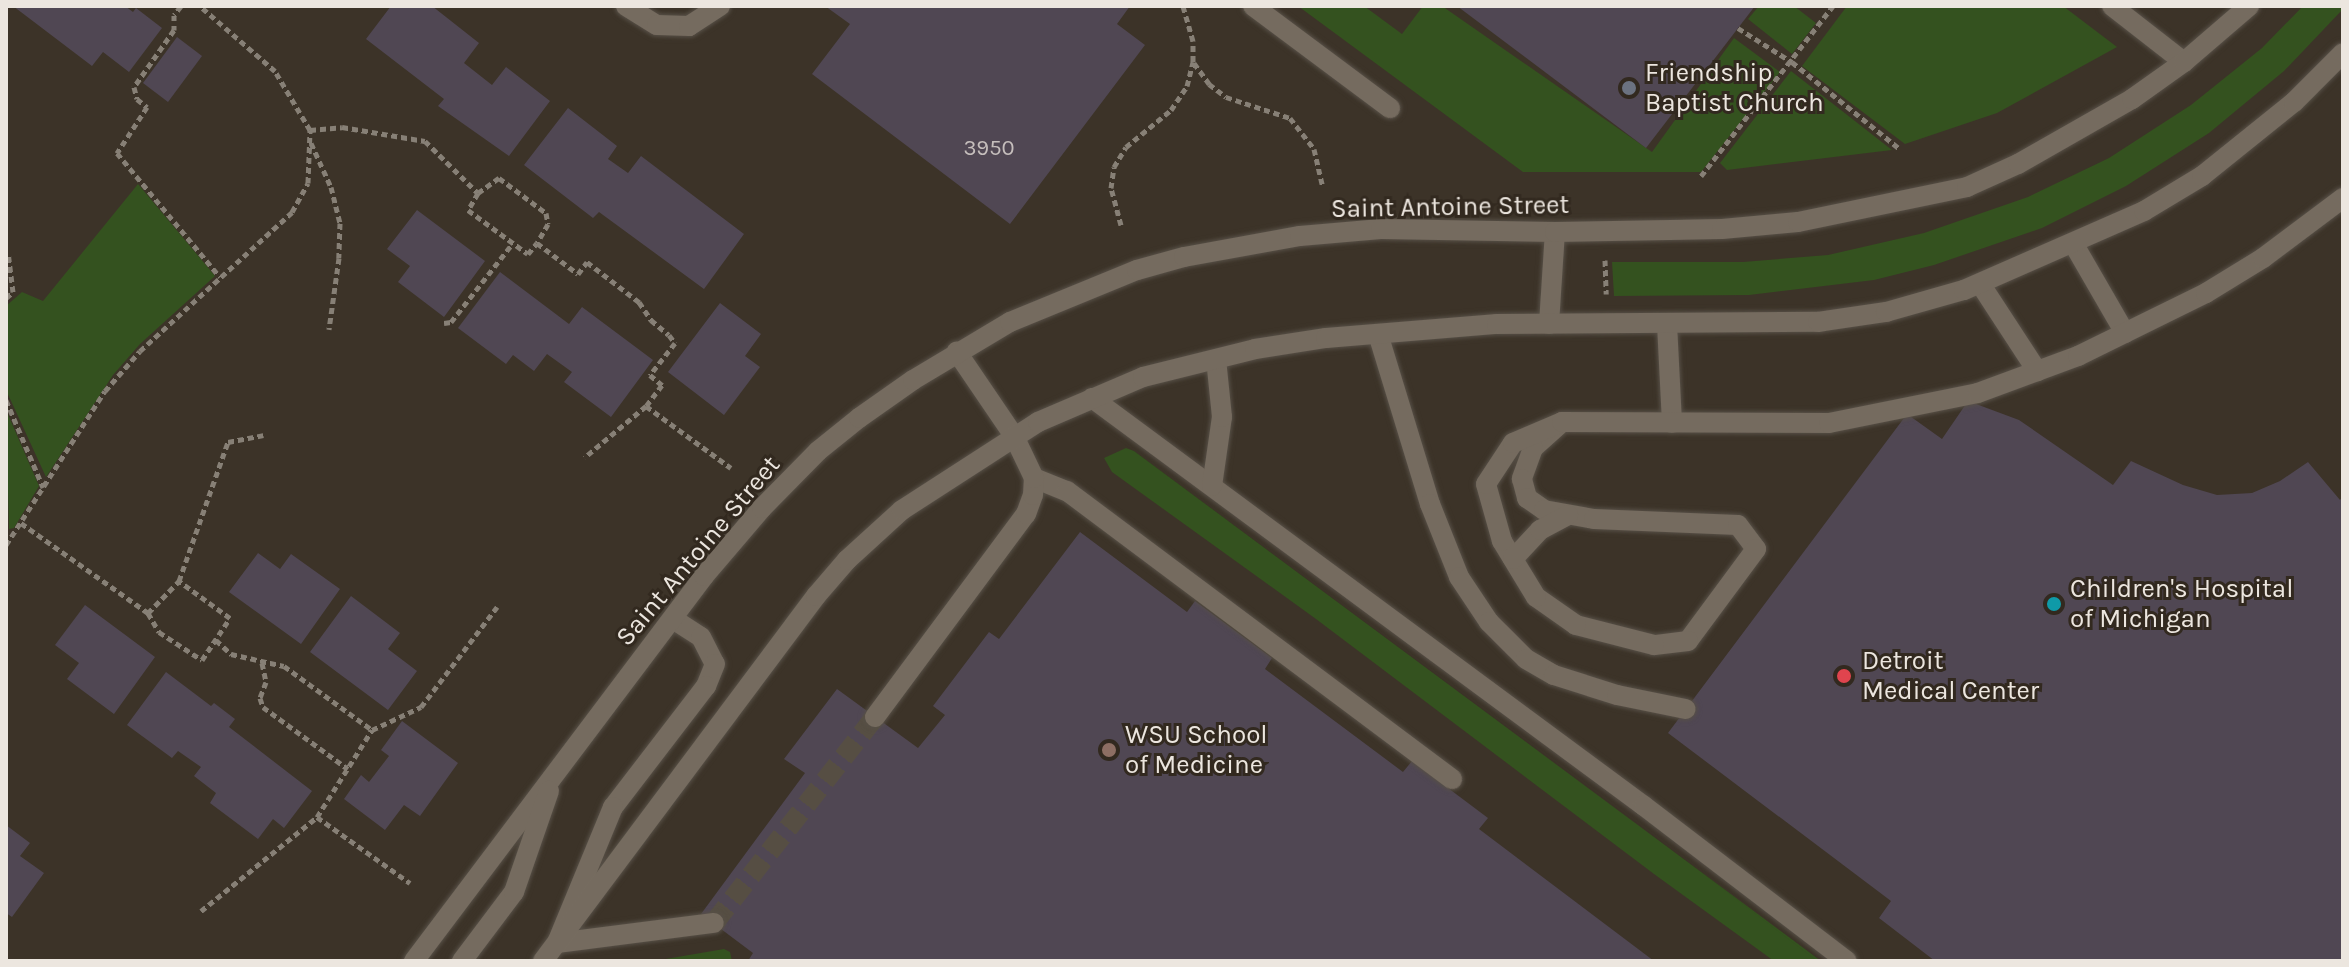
<!DOCTYPE html>
<html>
<head>
<meta charset="utf-8">
<style>
	body { margin:0 }
	#map { position:relative; width:2349px; height:967px; overflow:hidden; background:#3c3328; font-family:Karla,sans-serif }
	div>[style] { position:absolute }
	[style*='--x'] { left:calc(var(--x)*1px); top:calc(var(--y)*1px); width:calc(var(--w)*1px); rotate:calc(var(--a)*1deg) }
	.green>* { inset:0; background:#34521f }
	.building>* { inset:0; background:#504753 }
	.minor-tunnel>* { height:20px; margin-top:-10px; transform-origin:0; background:repeating-linear-gradient(90deg,#564e43 0 20px,transparent 0 30px) }
	.path>* { height:5px; margin-top:-2.5px; transform-origin:0; background:repeating-linear-gradient(90deg,#878076 0 6px,transparent 0 10px) }
	.roads { filter:drop-shadow(0 0 2px #575047) drop-shadow(0 0 2px #575047) }
	.minor>* { height:20px; margin:-10px; padding:0 10px; transform-origin:10px; border-radius:10px; background:#756b5f }
	.dots>* { width:22px; height:22px; translate:-50% -50%; box-sizing:border-box; border:4px solid #32291f; border-radius:50% }
	span { translate:-50% -50%; white-space:nowrap; text-align:center; line-height:1.15; -webkit-text-stroke:6px #32291f; paint-order:stroke }
	.number-label { font-size:22px; color:#c5bebc }
	.number-label span { -webkit-text-stroke-width:0 }
	.poi-label { font-size:26px; color:#ece6df }
	.left { translate:0 -50%; text-align:left }
	.street-label { font-size:26px; color:#ece6df }
	.frame { position:absolute; inset:0; border:8px solid #ece6df; pointer-events:none }
</style>
</head>
<body>
<div id="map">
	<div class="green">
		<i style="clip-path:polygon(1298px 6px,1364px 6px,1402px 34px,1423px 6px,1442px 6px,1652px 152px,1734px 38px,1780px 72px,1701px 172px,1523px 172px)"></i>
		<i style="clip-path:polygon(1759px 6px,1794px 6px,1816px 23px,1792px 54px,1748px 19px)"></i>
		<i style="clip-path:polygon(1847px 6px,2063px 6px,2117px 47px,1997px 113px,1905px 144px,1802px 66px)"></i>
		<i style="clip-path:polygon(2303px 6px,2343px 6px,2343px 9px,2284px 71px,2209px 133px,2126px 186px,2042px 228px,1934px 265px,1874px 280px,1749px 295px,1614px 296px,1612px 262px,1743px 262px,1828px 255px,1924px 233px,2028px 197px,2109px 158px,2191px 105px,2262px 48px)"></i>
		<i style="clip-path:polygon(1791px 71px,1892px 150px,1727px 170px,1720px 163px)"></i>
		<i style="clip-path:polygon(138px 184px,215px 276px,140px 344px,113px 375px,46px 477px,6px 390px,6px 306px,22px 292px,43px 301px)"></i>
		<i style="clip-path:polygon(6px 410px,39px 486px,14px 528px,9px 529px)"></i>
		<i style="clip-path:polygon(1126px 448px,1134px 451px,1821px 961px,1774px 961px,1654px 874px,1316px 619px,1112px 472px,1104px 458px)"></i>
		<i style="clip-path:polygon(724px 949px,730px 952px,732px 961px,654px 961px)"></i>
	</div>
	<div class="building">
		<i style="clip-path:polygon(13px 6px,125px 6px,133px 12px,136px 8px,162px 28px,129px 72px,103px 52px,92px 66px)"></i>
		<i style="clip-path:polygon(391px 6px,432px 6px,479px 43px,464px 63px,492px 85px,506px 67px,550px 101px,509px 156px,438px 106px,444px 99px,366px 39px)"></i>
		<i style="clip-path:polygon(825px 6px,1130px 6px,1117px 24px,1145px 45px,1010px 224px,812px 74px,850px 24px)"></i>
		<i style="clip-path:polygon(1457px 6px,1755px 6px,1646px 148px)"></i>
		<i style="clip-path:polygon(177px 37px,202px 56px,168px 102px,143px 83px)"></i>
		<i style="clip-path:polygon(568px 108px,617px 146px,608px 159px,628px 173px,641px 156px,744px 234px,704px 289px,599px 212px,593px 218px,524px 165px)"></i>
		<i style="clip-path:polygon(417px 210px,485px 261px,444px 317px,398px 282px,410px 266px,387px 249px)"></i>
		<i style="clip-path:polygon(500px 272px,569px 324px,582px 307px,653px 360px,611px 417px,564px 382px,572px 372px,547px 354px,534px 371px,513px 355px,506px 364px,458px 328px)"></i>
		<i style="clip-path:polygon(720px 303px,761px 334px,745px 356px,760px 367px,724px 415px,668px 372px)"></i>
		<i style="clip-path:polygon(1968px 401px,2019px 420px,2113px 485px,2131px 461px,2183px 485px,2217px 495px,2252px 493px,2280px 481px,2308px 462px,2340px 500px,2343px 496px,2343px 961px,1935px 961px,1879px 918px,1891px 901px,1668px 733px,1907px 414px,1942px 439px)"></i>
		<i style="clip-path:polygon(1080px 532px,1187px 612px,1195px 601px,1272px 658px,1265px 669px,1403px 772px,1412px 761px,1488px 818px,1479px 829px,1654px 961px,748px 961px,753px 953px,701px 914px,805px 773px,784px 759px,837px 689px,918px 748px,945px 715px,933px 706px,989px 632px,999px 639px)"></i>
		<i style="clip-path:polygon(258px 553px,280px 569px,291px 554px,340px 589px,301px 644px,229px 592px)"></i>
		<i style="clip-path:polygon(351px 596px,400px 633px,388px 649px,417px 671px,388px 710px,310px 652px)"></i>
		<i style="clip-path:polygon(85px 605px,155px 657px,114px 714px,67px 679px,79px 663px,55px 645px)"></i>
		<i style="clip-path:polygon(166px 672px,211px 706px,214px 703px,235px 719px,229px 727px,312px 791px,284px 828px,273px 819px,258px 839px,210px 803px,216px 793px,194px 776px,201px 767px,178px 751px,172px 758px,127px 725px)"></i>
		<i style="clip-path:polygon(402px 721px,458px 763px,420px 816px,404px 805px,385px 830px,344px 799px,361px 775px,369px 782px,389px 756px,381px 750px)"></i>
		<i style="clip-path:polygon(6px 825px,30px 843px,20px 856px,44px 873px,12px 917px,6px 913px)"></i>
	</div>
	<div class="minor-tunnel">
		<i style="--x:714;--y:923;--w:261;--a:-52"></i>
	</div>
	<div class="path">
		<i style="--x:181;--y:6;--w:11;--a:128"></i>
		<i style="--x:174;--y:15;--w:15;--a:90"></i>
		<i style="--x:174;--y:30;--w:70;--a:125.1"></i>
		<i style="--x:134;--y:87;--w:12;--a:76"></i>
		<i style="--x:137;--y:99;--w:13;--a:39"></i>
		<i style="--x:147;--y:107;--w:55;--a:123.1"></i>
		<i style="--x:117;--y:153;--w:161;--a:50.3"></i>
		<i style="--x:1738;--y:28;--w:64;--a:32.2"></i>
		<i style="--x:1792;--y:62;--w:139;--a:38.9"></i>
		<i style="--x:1194;--y:63;--w:26;--a:54"></i>
		<i style="--x:1209;--y:84;--w:21;--a:37"></i>
		<i style="--x:1226;--y:97;--w:67;--a:18.2"></i>
		<i style="--x:1290;--y:118;--w:39;--a:52"></i>
		<i style="--x:1314;--y:149;--w:37;--a:77"></i>
		<i style="--x:310;--y:130;--w:32;--a:-5"></i>
		<i style="--x:342;--y:127;--w:84;--a:9.6"></i>
		<i style="--x:425;--y:141;--w:74;--a:44.5"></i>
		<i style="--x:478;--y:193;--w:20;--a:120"></i>
		<i style="--x:468;--y:210;--w:74;--a:36.3"></i>
		<i style="--x:528;--y:254;--w:14;--a:-51"></i>
		<i style="--x:537;--y:243;--w:51;--a:37.1"></i>
		<i style="--x:578;--y:274;--w:15;--a:-53"></i>
		<i style="--x:587;--y:262;--w:66;--a:37.6"></i>
		<i style="--x:639;--y:302;--w:22;--a:56"></i>
		<i style="--x:651;--y:320;--w:23;--a:40"></i>
		<i style="--x:669;--y:335;--w:10;--a:53"></i>
		<i style="--x:675;--y:343;--w:41;--a:128"></i>
		<i style="--x:650;--y:375;--w:16;--a:40"></i>
		<i style="--x:662;--y:385;--w:26;--a:127"></i>
		<i style="--x:646;--y:406;--w:80;--a:140.1"></i>
		<i style="--x:311;--y:143;--w:48;--a:65.6"></i>
		<i style="--x:331;--y:187;--w:37;--a:76"></i>
		<i style="--x:340;--y:223;--w:35;--a:92"></i>
		<i style="--x:339;--y:258;--w:72;--a:98"></i>
		<i style="--x:1701;--y:176;--w:215;--a:-52.2"></i>
		<i style="--x:478;--y:193;--w:26;--a:-36"></i>
		<i style="--x:499;--y:178;--w:59;--a:36.7"></i>
		<i style="--x:546;--y:213;--w:11;--a:80"></i>
		<i style="--x:548;--y:224;--w:22;--a:120"></i>
		<i style="--x:1121;--y:225;--w:38;--a:-105"></i>
		<i style="--x:1111;--y:188;--w:21;--a:-82"></i>
		<i style="--x:1114;--y:167;--w:23;--a:-59"></i>
		<i style="--x:1126;--y:147;--w:58;--a:-39.4"></i>
		<i style="--x:1171;--y:110;--w:29;--a:-56"></i>
		<i style="--x:1187;--y:86;--w:25;--a:-76"></i>
		<i style="--x:1193;--y:62;--w:21;--a:-90"></i>
		<i style="--x:1193;--y:41;--w:36;--a:-106"></i>
		<i style="--x:1605;--y:260;--w:34;--a:88"></i>
		<i style="--x:6;--y:298;--w:9;--a:-41"></i>
		<i style="--x:13;--y:292;--w:39;--a:-97"></i>
		<i style="--x:444;--y:323;--w:7;--a:-8"></i>
		<i style="--x:451;--y:322;--w:100;--a:-51.9"></i>
		<i style="--x:6;--y:400;--w:95;--a:67"></i>
		<i style="--x:646;--y:406;--w:105;--a:36.1"></i>
		<i style="--x:21;--y:523;--w:156;--a:35.3"></i>
		<i style="--x:148;--y:613;--w:22;--a:60"></i>
		<i style="--x:159;--y:632;--w:51;--a:33.1"></i>
		<i style="--x:202;--y:660;--w:50;--a:-56.3"></i>
		<i style="--x:230;--y:618;--w:63;--a:-144"></i>
		<i style="--x:6;--y:545;--w:183;--a:-57.3"></i>
		<i style="--x:105;--y:391;--w:53;--a:-48.8"></i>
		<i style="--x:140;--y:351;--w:206;--a:-42.4"></i>
		<i style="--x:292;--y:212;--w:33;--a:-61"></i>
		<i style="--x:308;--y:183;--w:53;--a:-87.8"></i>
		<i style="--x:310;--y:130;--w:69;--a:-120.7"></i>
		<i style="--x:275;--y:71;--w:99;--a:-139.1"></i>
		<i style="--x:148;--y:613;--w:45;--a:-45.9"></i>
		<i style="--x:179;--y:581;--w:147;--a:-70.6"></i>
		<i style="--x:228;--y:442;--w:36;--a:-11"></i>
		<i style="--x:216;--y:640;--w:21;--a:43"></i>
		<i style="--x:231;--y:654;--w:54;--a:12.8"></i>
		<i style="--x:284;--y:666;--w:109;--a:36"></i>
		<i style="--x:262;--y:663;--w:19;--a:78"></i>
		<i style="--x:266;--y:682;--w:17;--a:111"></i>
		<i style="--x:260;--y:698;--w:9;--a:72"></i>
		<i style="--x:263;--y:707;--w:105;--a:36.1"></i>
		<i style="--x:317;--y:817;--w:114;--a:35.4"></i>
		<i style="--x:201;--y:911;--w:149;--a:-39"></i>
		<i style="--x:317;--y:817;--w:103;--a:-57.7"></i>
		<i style="--x:372;--y:730;--w:54;--a:-25.1"></i>
		<i style="--x:421;--y:707;--w:126;--a:-52.8"></i>
	</div>
	<div class="roads">
		<div class="minor">
			<i style="--x:626;--y:6;--w:36;--a:32"></i>
			<i style="--x:657;--y:25;--w:32;--a:2"></i>
			<i style="--x:689;--y:26;--w:37;--a:-33"></i>
			<i style="--x:1253;--y:6;--w:171;--a:36.7"></i>
			<i style="--x:2112;--y:6;--w:91;--a:37.9"></i>
			<i style="--x:2073;--y:243;--w:104;--a:60"></i>
			<i style="--x:1981;--y:285;--w:103;--a:56.9"></i>
			<i style="--x:1549;--y:324;--w:92;--a:-86.3"></i>
			<i style="--x:1667;--y:324;--w:99;--a:87.1"></i>
			<i style="--x:1378;--y:334;--w:178;--a:73"></i>
			<i style="--x:1430;--y:504;--w:79;--a:68.3"></i>
			<i style="--x:1459;--y:577;--w:54;--a:56.3"></i>
			<i style="--x:1489;--y:622;--w:52;--a:45"></i>
			<i style="--x:1526;--y:659;--w:32;--a:30"></i>
			<i style="--x:1554;--y:675;--w:66;--a:17.6"></i>
			<i style="--x:1617;--y:695;--w:70;--a:11.5"></i>
			<i style="--x:1092;--y:398;--w:686;--a:36.47"></i>
			<i style="--x:1644;--y:806;--w:255;--a:37.4"></i>
			<i style="--x:1562;--y:422;--w:39;--a:138"></i>
			<i style="--x:1533;--y:448;--w:33;--a:110"></i>
			<i style="--x:1522;--y:479;--w:20;--a:75"></i>
			<i style="--x:1527;--y:498;--w:21;--a:35"></i>
			<i style="--x:1544;--y:510;--w:51;--a:10.2"></i>
			<i style="--x:1594;--y:519;--w:144;--a:2.4"></i>
			<i style="--x:1738;--y:525;--w:30;--a:53"></i>
			<i style="--x:1756;--y:549;--w:114;--a:126.5"></i>
			<i style="--x:1688;--y:641;--w:34;--a:173"></i>
			<i style="--x:1654;--y:645;--w:81;--a:-165.6"></i>
			<i style="--x:1576;--y:625;--w:49;--a:-145"></i>
			<i style="--x:1536;--y:597;--w:66;--a:-121.3"></i>
			<i style="--x:1502;--y:541;--w:59;--a:-105.7"></i>
			<i style="--x:1486;--y:484;--w:49;--a:-56.6"></i>
			<i style="--x:1513;--y:443;--w:53;--a:-23.2"></i>
			<i style="--x:1562;--y:422;--w:267;--a:0.2"></i>
			<i style="--x:1829;--y:423;--w:152;--a:-11.4"></i>
			<i style="--x:1978;--y:393;--w:107;--a:-20.3"></i>
			<i style="--x:2078;--y:356;--w:143;--a:-26.2"></i>
			<i style="--x:2206;--y:293;--w:67;--a:-31.6"></i>
			<i style="--x:2263;--y:258;--w:100;--a:-36.9"></i>
			<i style="--x:1034;--y:478;--w:35;--a:22"></i>
			<i style="--x:1067;--y:491;--w:481;--a:36.8"></i>
			<i style="--x:1212;--y:486;--w:70;--a:-81.8"></i>
			<i style="--x:1222;--y:417;--w:58;--a:-95.9"></i>
			<i style="--x:1513;--y:559;--w:40;--a:-47"></i>
			<i style="--x:1540;--y:530;--w:32;--a:-28"></i>
			<i style="--x:673;--y:619;--w:33;--a:33"></i>
			<i style="--x:701;--y:637;--w:30;--a:63"></i>
			<i style="--x:715;--y:664;--w:24;--a:112"></i>
			<i style="--x:706;--y:686;--w:153;--a:127.5"></i>
			<i style="--x:613;--y:807;--w:147;--a:112.4"></i>
			<i style="--x:557;--y:943;--w:158;--a:-7.3"></i>
			<i style="--x:875;--y:717;--w:253;--a:-53.4"></i>
			<i style="--x:1026;--y:514;--w:20;--a:-70"></i>
			<i style="--x:1033;--y:495;--w:17;--a:-87"></i>
			<i style="--x:1034;--y:478;--w:47;--a:-115.5"></i>
			<i style="--x:1014;--y:436;--w:102;--a:-124.2"></i>
			<i style="--x:414;--y:961;--w:482;--a:-53"></i>
			<i style="--x:704;--y:576;--w:89;--a:-49.5"></i>
			<i style="--x:762;--y:508;--w:80;--a:-45.5"></i>
			<i style="--x:818;--y:451;--w:53;--a:-38.8"></i>
			<i style="--x:859;--y:418;--w:66;--a:-35.1"></i>
			<i style="--x:913;--y:380;--w:113;--a:-30.9"></i>
			<i style="--x:1010;--y:322;--w:137;--a:-22.3"></i>
			<i style="--x:1137;--y:270;--w:49;--a:-15.5"></i>
			<i style="--x:1184;--y:257;--w:118;--a:-10.3"></i>
			<i style="--x:1300;--y:236;--w:81;--a:-4.9"></i>
			<i style="--x:1381;--y:229;--w:174;--a:1"></i>
			<i style="--x:1555;--y:232;--w:167;--a:-1"></i>
			<i style="--x:1722;--y:229;--w:76;--a:-5.3"></i>
			<i style="--x:1798;--y:222;--w:173;--a:-11.7"></i>
			<i style="--x:1967;--y:187;--w:56;--a:-24.3"></i>
			<i style="--x:2018;--y:164;--w:131;--a:-29.7"></i>
			<i style="--x:2132;--y:99;--w:64;--a:-35.4"></i>
			<i style="--x:2184;--y:62;--w:86;--a:-40.7"></i>
			<i style="--x:462;--y:961;--w:86;--a:-53"></i>
			<i style="--x:514;--y:892;--w:107;--a:-70.9"></i>
			<i style="--x:543;--y:961;--w:456;--a:-53.2"></i>
			<i style="--x:816;--y:596;--w:48;--a:-49.3"></i>
			<i style="--x:847;--y:560;--w:74;--a:-42.3"></i>
			<i style="--x:902;--y:510;--w:162;--a:-32.9"></i>
			<i style="--x:1038;--y:422;--w:114;--a:-23.2"></i>
			<i style="--x:1143;--y:377;--w:115;--a:-14"></i>
			<i style="--x:1255;--y:349;--w:72;--a:-8.8"></i>
			<i style="--x:1326;--y:338;--w:172;--a:-4.7"></i>
			<i style="--x:1497;--y:324;--w:321;--a:-0.4"></i>
			<i style="--x:1818;--y:322;--w:69;--a:-8.4"></i>
			<i style="--x:1886;--y:312;--w:81;--a:-15.8"></i>
			<i style="--x:1964;--y:290;--w:197;--a:-23.7"></i>
			<i style="--x:2144;--y:211;--w:68;--a:-31.1"></i>
			<i style="--x:2202;--y:176;--w:118;--a:-38.8"></i>
			<i style="--x:2294;--y:102;--w:69;--a:-45"></i>
		</div>
	</div>
	<div class="dots">
		<i style="left:1629px;top:88px;background:#6b7280"></i>
		<i style="left:2054px;top:604px;background:#0f9aa8"></i>
		<i style="left:1844px;top:676px;background:#e0444e"></i>
		<i style="left:1109px;top:750px;background:#8d6e63"></i>
	</div>
	<div class="number-label">
		<span style="left:989px;top:149px">3950</span>
	</div>
	<div class="poi-label">
		<span class="left" style="left:1645px;top:88px">Friendship<br>Baptist Church</span>
		<span class="left" style="left:2070px;top:604px">Children's Hospital<br>of Michigan</span>
		<span class="left" style="left:1862px;top:676px">Detroit<br>Medical Center</span>
		<span class="left" style="left:1125px;top:750px">WSU School<br>of Medicine</span>
	</div>
	<div class="street-label">
		<span style="left:1450px;top:207px;rotate:-1deg">Saint Antoine Street</span>
		<span style="left:698px;top:551px;rotate:-50deg">Saint Antoine Street</span>
	</div>
	<div class="frame"></div>
</div>
</body>
</html>
